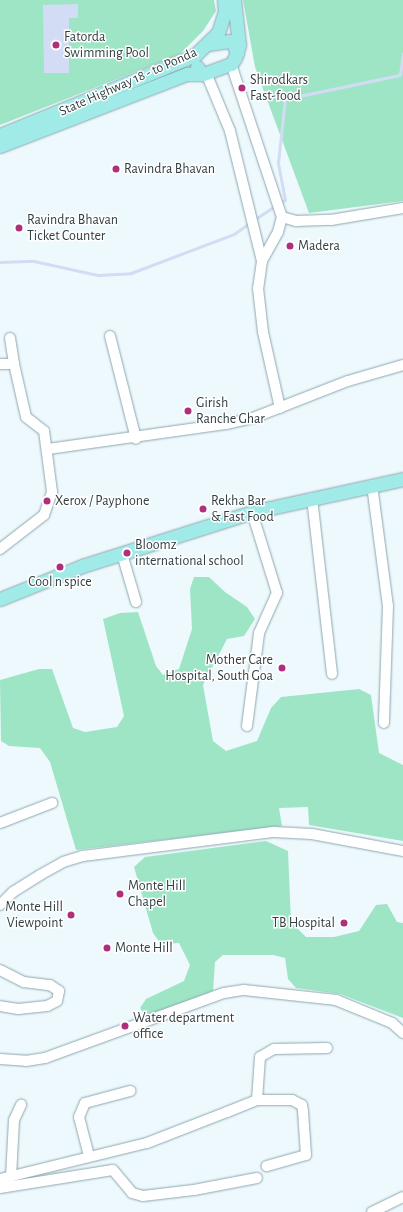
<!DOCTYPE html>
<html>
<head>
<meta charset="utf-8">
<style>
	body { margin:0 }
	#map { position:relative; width:403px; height:1212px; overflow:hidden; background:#eef9fd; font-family:"Alegreya Sans",sans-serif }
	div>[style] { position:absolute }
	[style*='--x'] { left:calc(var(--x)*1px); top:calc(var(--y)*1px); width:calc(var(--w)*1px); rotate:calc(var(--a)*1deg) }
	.green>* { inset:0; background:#9ee5c5 }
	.water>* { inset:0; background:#d3dcf5 }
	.stream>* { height:2.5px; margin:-1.25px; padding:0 1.25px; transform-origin:1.25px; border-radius:1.25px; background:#d3dcf5 }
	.roads { filter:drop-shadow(0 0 1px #8ca7af) drop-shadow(0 0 1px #8ca7af) }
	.minor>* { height:10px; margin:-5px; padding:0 5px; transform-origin:5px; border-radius:5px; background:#fff }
	.major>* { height:13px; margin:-6.5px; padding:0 6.5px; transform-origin:6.5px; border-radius:6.5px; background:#a0ebe8 }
	.dots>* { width:11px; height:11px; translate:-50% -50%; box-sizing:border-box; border:2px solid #fff; border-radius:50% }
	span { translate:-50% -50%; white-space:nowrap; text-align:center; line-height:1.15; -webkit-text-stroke:3px #fff; paint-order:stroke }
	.poi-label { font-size:14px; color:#323e41 }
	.left { translate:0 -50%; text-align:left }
	.right { translate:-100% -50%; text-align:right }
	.street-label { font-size:14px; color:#323e41 }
</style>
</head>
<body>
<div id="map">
	<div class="green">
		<i style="clip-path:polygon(0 0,214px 0,216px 11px,203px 31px,180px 54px,0 125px)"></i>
		<i style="clip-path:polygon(243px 0,403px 0,403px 201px,309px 213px,255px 67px)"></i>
		<i style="clip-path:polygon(194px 577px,209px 577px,225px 592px,247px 607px,255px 619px,244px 636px,227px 639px,203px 685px,213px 741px,226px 751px,257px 741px,271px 708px,281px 697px,359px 689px,371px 695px,379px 753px,403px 765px,403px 841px,309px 825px,308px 807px,279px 808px,282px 826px,76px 850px,50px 762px,40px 748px,9px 746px,1px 741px,0 680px,39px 669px,52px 669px,73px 728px,85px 732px,117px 727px,124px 716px,103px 619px,120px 613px,138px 612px,156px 666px,163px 675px,179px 669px,192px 629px,190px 589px)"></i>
		<i style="clip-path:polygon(266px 841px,288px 851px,291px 922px,306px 937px,334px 937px,359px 931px,376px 905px,387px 904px,397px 922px,403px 923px,403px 1018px,340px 994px,296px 988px,288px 979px,285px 958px,273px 955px,223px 955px,215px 962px,213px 991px,146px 1016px,140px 1008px,146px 999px,184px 981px,190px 965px,179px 943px,161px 944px,153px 933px,134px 867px,145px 857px)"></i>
	</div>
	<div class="water">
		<i style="clip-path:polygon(78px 4px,78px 18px,69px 18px,69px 73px,44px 73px,43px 5px)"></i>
	</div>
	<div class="stream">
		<i style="--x:281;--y:202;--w:4;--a:-27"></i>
		<i style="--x:285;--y:200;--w:38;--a:-101"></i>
		<i style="--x:278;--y:163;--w:64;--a:-83.8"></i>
		<i style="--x:285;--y:99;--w:117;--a:-11.8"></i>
		<i style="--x:400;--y:75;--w:21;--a:-82"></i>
		<i style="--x:254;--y:220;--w:25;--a:-34"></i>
		<i style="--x:0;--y:262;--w:34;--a:-2"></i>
		<i style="--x:34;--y:261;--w:66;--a:12.3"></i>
		<i style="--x:98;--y:275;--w:33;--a:-3"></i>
		<i style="--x:131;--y:273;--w:110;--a:-20.7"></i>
		<i style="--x:234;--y:234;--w:19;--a:-35"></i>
	</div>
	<div class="roads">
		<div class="minor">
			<i style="--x:231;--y:64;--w:161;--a:71.6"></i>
			<i style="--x:282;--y:217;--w:16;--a:105"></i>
			<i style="--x:278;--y:232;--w:33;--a:119"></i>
			<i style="--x:262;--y:261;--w:27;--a:98"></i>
			<i style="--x:258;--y:288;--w:44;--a:83.5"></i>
			<i style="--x:263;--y:332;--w:78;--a:77.4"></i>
			<i style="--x:206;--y:73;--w:63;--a:67.5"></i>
			<i style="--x:230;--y:131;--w:134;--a:76.2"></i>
			<i style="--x:282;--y:217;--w:15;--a:16"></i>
			<i style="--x:296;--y:221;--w:35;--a:-2"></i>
			<i style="--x:331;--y:220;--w:73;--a:-9.5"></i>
			<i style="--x:110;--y:336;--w:106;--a:75.8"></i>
			<i style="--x:10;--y:338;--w:26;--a:81"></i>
			<i style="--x:0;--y:364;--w:14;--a:0"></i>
			<i style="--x:14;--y:364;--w:54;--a:77.2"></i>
			<i style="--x:26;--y:417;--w:23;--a:38"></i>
			<i style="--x:44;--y:431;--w:62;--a:82.5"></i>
			<i style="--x:52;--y:492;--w:24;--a:109"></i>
			<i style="--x:44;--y:515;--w:56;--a:142.3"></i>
			<i style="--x:48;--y:449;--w:181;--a:-8"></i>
			<i style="--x:227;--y:424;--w:27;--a:-13"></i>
			<i style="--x:253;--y:418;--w:102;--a:-21.3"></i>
			<i style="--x:348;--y:381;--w:57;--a:-16.2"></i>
			<i style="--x:372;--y:485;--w:122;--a:82.5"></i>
			<i style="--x:388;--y:606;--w:117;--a:92"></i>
			<i style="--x:312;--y:498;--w:177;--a:83.5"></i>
			<i style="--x:122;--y:554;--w:50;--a:73.7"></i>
			<i style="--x:247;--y:726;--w:94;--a:-82.6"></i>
			<i style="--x:259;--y:633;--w:44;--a:-65.8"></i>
			<i style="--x:277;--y:593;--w:85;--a:-107.2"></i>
			<i style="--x:0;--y:823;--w:56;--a:-21"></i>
			<i style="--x:0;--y:905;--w:18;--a:-45"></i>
			<i style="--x:13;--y:892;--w:32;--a:-32"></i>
			<i style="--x:40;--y:875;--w:26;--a:-29"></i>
			<i style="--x:63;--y:862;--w:21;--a:-17"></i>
			<i style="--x:83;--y:856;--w:193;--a:-7.2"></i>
			<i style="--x:274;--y:832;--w:38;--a:3"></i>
			<i style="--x:312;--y:834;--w:93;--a:10.6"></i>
			<i style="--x:0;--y:970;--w:27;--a:27"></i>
			<i style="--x:24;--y:982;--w:26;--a:7"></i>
			<i style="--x:50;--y:985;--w:11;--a:34"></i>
			<i style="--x:59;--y:991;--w:10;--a:101"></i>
			<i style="--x:57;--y:1001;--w:11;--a:153"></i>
			<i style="--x:47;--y:1006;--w:29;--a:174"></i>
			<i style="--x:18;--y:1009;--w:18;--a:-171"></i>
			<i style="--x:0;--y:1059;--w:26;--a:4"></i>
			<i style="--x:26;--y:1061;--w:19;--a:-9"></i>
			<i style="--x:45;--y:1058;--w:190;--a:-20"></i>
			<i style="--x:224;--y:993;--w:20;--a:-9"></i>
			<i style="--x:244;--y:990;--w:93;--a:6.2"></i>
			<i style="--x:336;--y:1000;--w:61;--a:22.3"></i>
			<i style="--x:392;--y:1023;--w:15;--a:42"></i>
			<i style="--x:257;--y:1100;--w:35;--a:0"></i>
			<i style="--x:292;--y:1100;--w:11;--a:27"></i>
			<i style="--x:302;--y:1105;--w:6;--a:81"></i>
			<i style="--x:303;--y:1111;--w:44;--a:86.1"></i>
			<i style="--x:306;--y:1155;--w:41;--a:164.2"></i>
			<i style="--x:89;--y:1156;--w:40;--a:-104.4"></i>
			<i style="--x:79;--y:1117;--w:15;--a:-67"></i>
			<i style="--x:85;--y:1103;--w:47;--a:-14.9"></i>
			<i style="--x:11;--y:1177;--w:57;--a:-87"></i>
			<i style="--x:14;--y:1120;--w:17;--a:-65"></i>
			<i style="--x:0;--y:1179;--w:151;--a:-13.8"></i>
			<i style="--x:147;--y:1143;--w:86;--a:-21.2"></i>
			<i style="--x:227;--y:1112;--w:32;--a:-22"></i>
			<i style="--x:257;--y:1100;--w:43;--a:-86"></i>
			<i style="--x:260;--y:1057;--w:16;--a:-30"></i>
			<i style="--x:274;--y:1049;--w:53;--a:-1.1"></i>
			<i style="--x:0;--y:1188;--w:114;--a:-9.1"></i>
			<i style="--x:113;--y:1170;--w:30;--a:50"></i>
			<i style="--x:132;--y:1193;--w:11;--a:15"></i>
			<i style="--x:143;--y:1196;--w:51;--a:-6.7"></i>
			<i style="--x:194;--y:1190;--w:64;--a:-10.8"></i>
			<i style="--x:372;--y:1212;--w:34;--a:-26"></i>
		</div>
		<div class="major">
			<i style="--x:208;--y:44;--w:21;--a:-8"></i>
			<i style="--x:229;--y:41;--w:4;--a:27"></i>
			<i style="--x:233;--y:43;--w:11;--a:68"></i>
			<i style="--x:197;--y:67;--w:9;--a:54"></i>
			<i style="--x:202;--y:74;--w:4;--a:-14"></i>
			<i style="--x:206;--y:73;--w:27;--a:-20"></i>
			<i style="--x:231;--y:64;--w:7;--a:-56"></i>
			<i style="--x:235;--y:58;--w:14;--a:-73"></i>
			<i style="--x:239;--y:45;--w:45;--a:-96.3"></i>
			<i style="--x:0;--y:135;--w:211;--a:-22.3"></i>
			<i style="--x:195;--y:55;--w:32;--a:-44"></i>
			<i style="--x:218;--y:33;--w:22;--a:-72"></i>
			<i style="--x:225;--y:12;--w:12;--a:-95"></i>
			<i style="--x:0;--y:146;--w:200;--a:-21.1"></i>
			<i style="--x:187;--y:74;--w:15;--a:0"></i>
			<i style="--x:0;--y:599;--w:88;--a:-21.9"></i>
			<i style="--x:82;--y:566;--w:178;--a:-17.6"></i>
			<i style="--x:252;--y:512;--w:155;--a:-12.3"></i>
		</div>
	</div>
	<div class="dots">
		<i style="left:56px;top:45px;background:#b02f7c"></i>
		<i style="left:242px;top:88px;background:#b02f7c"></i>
		<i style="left:116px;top:169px;background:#b02f7c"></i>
		<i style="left:19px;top:228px;background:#b02f7c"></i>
		<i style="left:290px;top:246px;background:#b02f7c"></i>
		<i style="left:188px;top:411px;background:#b02f7c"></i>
		<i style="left:47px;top:501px;background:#b02f7c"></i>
		<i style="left:203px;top:509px;background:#b02f7c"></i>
		<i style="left:127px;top:553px;background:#b02f7c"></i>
		<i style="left:60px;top:567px;background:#b02f7c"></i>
		<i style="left:282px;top:668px;background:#b02f7c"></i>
		<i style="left:120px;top:894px;background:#b02f7c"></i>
		<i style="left:71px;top:915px;background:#b02f7c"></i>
		<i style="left:344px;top:923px;background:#b02f7c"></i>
		<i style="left:107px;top:948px;background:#b02f7c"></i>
		<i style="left:125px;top:1026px;background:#b02f7c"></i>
	</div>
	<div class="poi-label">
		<span class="left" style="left:64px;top:45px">Fatorda<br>Swimming Pool</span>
		<span class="left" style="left:250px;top:88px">Shirodkars<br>Fast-food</span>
		<span class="left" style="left:124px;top:169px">Ravindra Bhavan</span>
		<span class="left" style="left:27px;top:228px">Ravindra Bhavan<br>Ticket Counter</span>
		<span class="left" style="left:298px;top:246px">Madera</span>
		<span class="left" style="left:196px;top:411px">Girish<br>Ranche Ghar</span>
		<span class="left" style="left:55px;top:501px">Xerox / Payphone</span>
		<span class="left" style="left:211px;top:509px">Rekha Bar<br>&amp; Fast Food</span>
		<span class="left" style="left:135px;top:553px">Bloomz<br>international school</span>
		<span style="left:60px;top:582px">Cool n spice</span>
		<span class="right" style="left:273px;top:668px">Mother Care<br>Hospital, South Goa</span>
		<span class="left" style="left:128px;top:894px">Monte Hill<br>Chapel</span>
		<span class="right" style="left:63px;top:915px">Monte Hill<br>Viewpoint</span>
		<span class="right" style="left:335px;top:923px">TB Hospital</span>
		<span class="left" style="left:115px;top:948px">Monte Hill</span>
		<span class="left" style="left:133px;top:1026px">Water department<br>office</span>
	</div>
	<div class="street-label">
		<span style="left:128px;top:82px;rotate:-24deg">State Highway 18 - to Ponda</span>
	</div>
</div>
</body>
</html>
